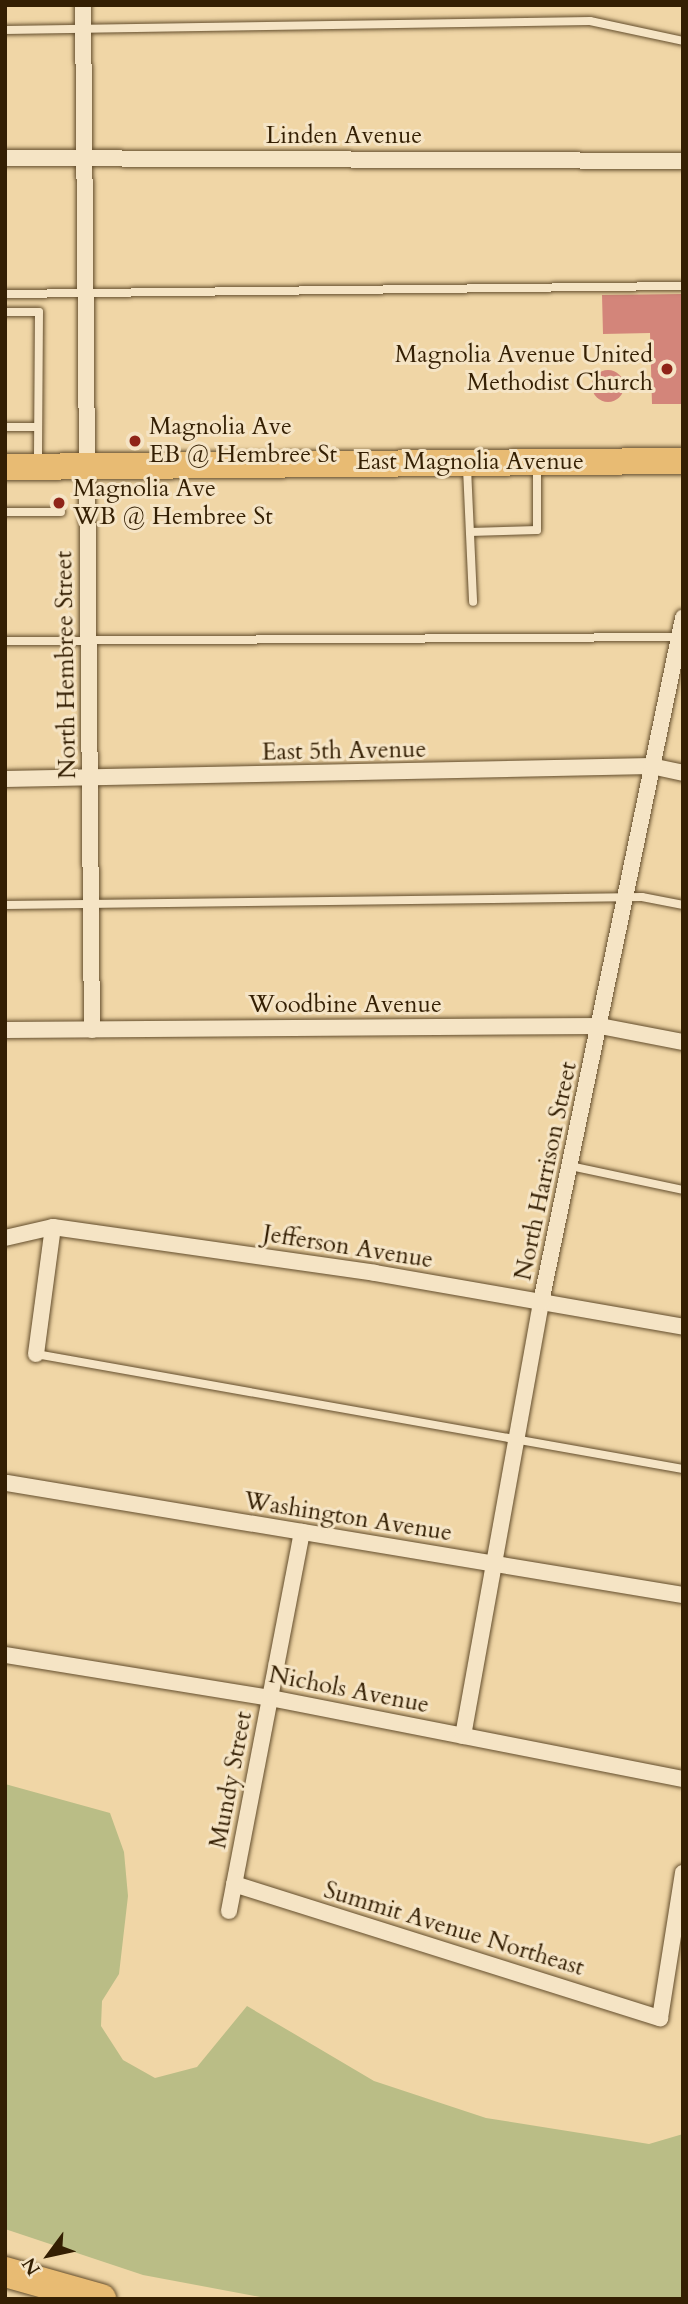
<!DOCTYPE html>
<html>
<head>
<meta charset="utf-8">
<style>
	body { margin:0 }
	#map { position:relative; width:688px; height:2304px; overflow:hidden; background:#f0d6a6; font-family:Cardo,serif }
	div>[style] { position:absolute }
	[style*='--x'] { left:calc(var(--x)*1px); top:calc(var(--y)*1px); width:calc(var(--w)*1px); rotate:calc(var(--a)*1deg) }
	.green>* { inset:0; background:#babd86 }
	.building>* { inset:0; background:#d3857a }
	.round { border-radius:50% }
	.roads { filter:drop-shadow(0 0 2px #634d2c) drop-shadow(0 0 2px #634d2c) }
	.lane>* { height:8px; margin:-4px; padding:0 4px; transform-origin:4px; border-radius:4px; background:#f5e4c5 }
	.street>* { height:16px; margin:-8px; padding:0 8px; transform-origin:8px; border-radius:8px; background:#f5e4c5 }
	.primary>* { height:26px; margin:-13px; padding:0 13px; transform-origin:13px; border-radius:13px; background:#e8bb73 }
	.highway>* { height:30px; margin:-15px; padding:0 15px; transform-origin:15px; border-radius:15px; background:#e8bb73 }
	.dots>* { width:19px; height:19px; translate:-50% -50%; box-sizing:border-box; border:4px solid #f5e4c5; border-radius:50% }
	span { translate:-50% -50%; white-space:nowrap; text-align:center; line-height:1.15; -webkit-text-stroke:6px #f5e4c5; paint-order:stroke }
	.street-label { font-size:24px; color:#341f03 }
	.poi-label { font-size:24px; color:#341f03 }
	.right { translate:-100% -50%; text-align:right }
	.left { translate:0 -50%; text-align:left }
	.frame { position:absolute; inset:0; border:7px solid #341f03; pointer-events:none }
	.north { position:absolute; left:14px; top:2220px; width:70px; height:70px; -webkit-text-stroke:5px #f5e4c5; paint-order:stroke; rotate:237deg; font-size:19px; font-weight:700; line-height:28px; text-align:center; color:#341f03 }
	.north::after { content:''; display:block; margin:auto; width:24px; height:32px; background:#341f03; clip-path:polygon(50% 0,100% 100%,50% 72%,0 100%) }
</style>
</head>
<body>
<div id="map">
	<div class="green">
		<i style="clip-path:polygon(5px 1784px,110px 1813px,124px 1852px,128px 1896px,119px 1974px,102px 2001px,101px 2026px,123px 2060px,155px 2078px,197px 2067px,247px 2006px,374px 2081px,486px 2118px,649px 2144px,683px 2134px,683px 2299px,271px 2299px,143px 2275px,5px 2229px)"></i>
	</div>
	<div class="building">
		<i style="clip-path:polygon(683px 294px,683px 404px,652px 404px,650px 333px,603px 334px,602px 295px)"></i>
		<i class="round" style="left:592px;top:370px;width:32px;height:32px"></i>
	</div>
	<div class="roads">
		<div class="lane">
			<i style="--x:5;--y:30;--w:585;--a:-0.88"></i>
			<i style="--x:590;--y:21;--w:95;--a:12.1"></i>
			<i style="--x:5;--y:294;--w:678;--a:-0.68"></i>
			<i style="--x:5;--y:312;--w:34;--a:0"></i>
			<i style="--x:39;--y:312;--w:151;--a:90.4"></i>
			<i style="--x:5;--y:427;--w:32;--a:0"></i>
			<i style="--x:467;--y:468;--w:134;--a:87.4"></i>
			<i style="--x:5;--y:512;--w:56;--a:0"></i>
			<i style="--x:470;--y:532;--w:67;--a:-1.7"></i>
			<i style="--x:537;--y:530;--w:63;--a:-90"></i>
			<i style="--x:5;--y:641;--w:675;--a:-0.34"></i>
			<i style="--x:5;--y:905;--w:637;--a:-0.72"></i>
			<i style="--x:642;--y:897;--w:42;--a:11"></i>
			<i style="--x:570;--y:1166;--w:116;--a:12"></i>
			<i style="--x:36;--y:1354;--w:657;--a:10.08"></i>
		</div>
		<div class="street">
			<i style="--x:83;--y:5;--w:1025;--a:89.5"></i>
			<i style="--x:5;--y:158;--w:678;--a:0.25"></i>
			<i style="--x:5;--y:779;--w:646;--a:-1.15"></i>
			<i style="--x:651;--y:766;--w:33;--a:12"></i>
			<i style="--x:5;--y:1030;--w:595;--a:-0.39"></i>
			<i style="--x:600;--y:1026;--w:85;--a:10.9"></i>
			<i style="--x:5;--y:1238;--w:49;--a:-12.9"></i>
			<i style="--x:53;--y:1227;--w:325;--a:8.1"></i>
			<i style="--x:375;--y:1273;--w:313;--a:9.9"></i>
			<i style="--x:36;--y:1354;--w:128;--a:-82.4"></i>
			<i style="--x:7;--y:1483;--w:685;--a:9.41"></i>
			<i style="--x:5;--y:1655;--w:268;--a:9.2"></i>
			<i style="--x:270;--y:1698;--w:421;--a:11.1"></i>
			<i style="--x:463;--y:1736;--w:441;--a:-79.8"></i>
			<i style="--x:541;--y:1302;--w:699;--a:-78.27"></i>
			<i style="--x:234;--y:1884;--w:447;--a:17.5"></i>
			<i style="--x:660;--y:2018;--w:147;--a:-81"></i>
			<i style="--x:229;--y:1911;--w:386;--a:-79.1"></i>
		</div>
		<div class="primary">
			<i style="--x:5;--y:467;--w:678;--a:-0.51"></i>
		</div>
		<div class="highway">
			<i style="--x:5;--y:2272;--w:100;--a:15.7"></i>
		</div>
	</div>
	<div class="dots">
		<i style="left:667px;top:369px;background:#8f2418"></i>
		<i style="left:135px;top:441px;background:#8f2418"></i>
		<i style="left:59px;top:503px;background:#8f2418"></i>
	</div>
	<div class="street-label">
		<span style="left:344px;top:136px">Linden Avenue</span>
		<span style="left:470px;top:462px">East Magnolia Avenue</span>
		<span style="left:66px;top:665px;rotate:-91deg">North Hembree Street</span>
		<span style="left:344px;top:751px;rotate:-1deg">East 5th Avenue</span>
		<span style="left:345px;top:1005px">Woodbine Avenue</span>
		<span style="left:546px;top:1171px;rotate:-78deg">North Harrison Street</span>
		<span style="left:348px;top:1247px;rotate:9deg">Jefferson Avenue</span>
		<span style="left:348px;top:1517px;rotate:9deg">Washington Avenue</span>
		<span style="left:349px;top:1690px;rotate:11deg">Nichols Avenue</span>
		<span style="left:231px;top:1780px;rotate:-79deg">Mundy Street</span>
		<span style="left:454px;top:1929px;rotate:17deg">Summit Avenue Northeast</span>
	</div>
	<div class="poi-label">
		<span class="right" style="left:653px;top:369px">Magnolia Avenue United<br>Methodist Church</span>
		<span class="left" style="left:149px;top:441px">Magnolia Ave<br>EB @ Hembree St</span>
		<span class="left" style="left:73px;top:503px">Magnolia Ave<br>WB @ Hembree St</span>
	</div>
	<div class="frame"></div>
	<div class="north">N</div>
</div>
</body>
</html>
